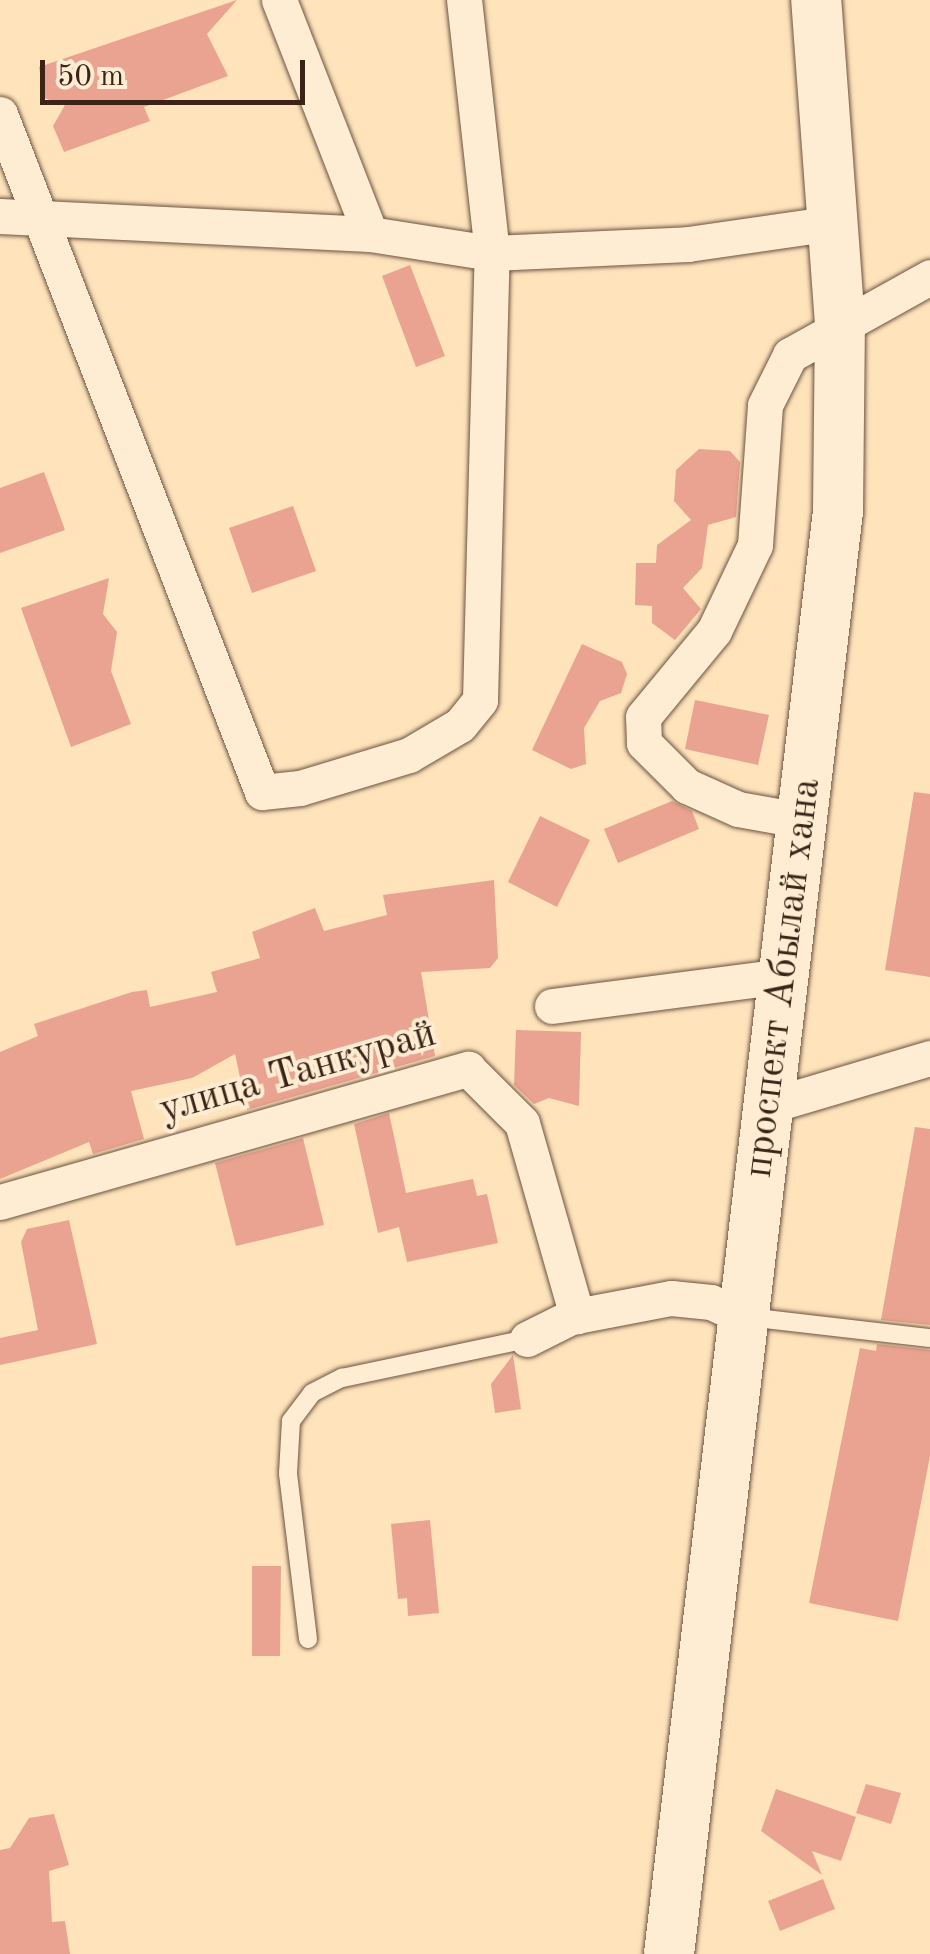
<!DOCTYPE html>
<html>
<head>
<meta charset="utf-8">
<style>
	body { margin:0 }
	#map { position:relative; width:930px; height:1954px; overflow:hidden; background:#fee3bb; font-family:"Old Standard TT",serif }
	div>[style] { position:absolute }
	[style*='--x'] { left:calc(var(--x)*1px); top:calc(var(--y)*1px); width:calc(var(--w)*1px); rotate:calc(var(--a)*1deg) }
	.building>* { inset:0; background:#eaa291 }
	.roads { filter:drop-shadow(0 0 2px #6c5340) drop-shadow(0 0 2px #6c5340) }
	.lane>* { height:18px; margin:-9px; padding:0 9px; transform-origin:9px; border-radius:9px; background:#feedd3 }
	.street>* { height:35px; margin:-17.5px; padding:0 17.5px; transform-origin:17.5px; border-radius:17.5px; background:#feedd3 }
	.secondary>* { height:50px; margin:-25px; padding:0 25px; transform-origin:25px; border-radius:25px; background:#feedd3 }
	span { translate:-50% -50%; white-space:nowrap; text-align:center; line-height:1.15; -webkit-text-stroke:8px #feedd3; paint-order:stroke }
	.street-label { font-size:40px; color:#3c2317 }
	.scale { position:absolute; left:40px; top:60px; width:265px; height:45px; box-sizing:border-box; border:5px solid #3c2317; border-top:0; padding-left:12px; font-size:30px; line-height:35px; white-space:nowrap; color:#3c2317; -webkit-text-stroke:8px #feedd3; paint-order:stroke }
</style>
</head>
<body>
<div id="map">
	<div class="building">
		<i style="clip-path:polygon(237px 0,207px 34px,228px 76px,144px 107px,150px 121px,64px 152px,53px 126px,65px 105px,44px 98px,39px 67px)"></i>
		<i style="clip-path:polygon(410px 265px,445px 356px,416px 367px,382px 276px)"></i>
		<i style="clip-path:polygon(699px 449px,730px 451px,740px 462px,736px 517px,708px 525px,702px 568px,683px 588px,701px 609px,675px 640px,652px 623px,652px 606px,635px 605px,636px 563px,656px 563px,657px 545px,691px 520px,674px 501px,676px 470px)"></i>
		<i style="clip-path:polygon(44px 472px,65px 530px,0 553px,0 488px)"></i>
		<i style="clip-path:polygon(293px 506px,316px 571px,252px 593px,229px 528px)"></i>
		<i style="clip-path:polygon(109px 578px,103px 614px,117px 632px,111px 671px,131px 724px,71px 747px,21px 608px)"></i>
		<i style="clip-path:polygon(582px 644px,622px 662px,627px 674px,621px 693px,600px 701px,584px 728px,586px 764px,571px 769px,532px 750px)"></i>
		<i style="clip-path:polygon(695px 700px,769px 715px,758px 765px,685px 749px)"></i>
		<i style="clip-path:polygon(914px 792px,930px 794px,930px 977px,885px 970px)"></i>
		<i style="clip-path:polygon(672px 801px,692px 811px,699px 829px,618px 863px,604px 829px)"></i>
		<i style="clip-path:polygon(540px 816px,590px 840px,557px 907px,508px 882px)"></i>
		<i style="clip-path:polygon(494px 880px,498px 958px,490px 968px,421px 972px,435px 1056px,247px 1110px,235px 1054px,192px 1078px,131px 1091px,144px 1139px,93px 1154px,89px 1142px,0 1179px,0 1052px,38px 1036px,34px 1024px,132px 992px,147px 990px,150px 1007px,217px 992px,211px 972px,260px 958px,252px 932px,315px 908px,324px 931px,387px 915px,383px 895px)"></i>
		<i style="clip-path:polygon(516px 1030px,581px 1032px,579px 1106px,549px 1098px,534px 1104px,514px 1085px)"></i>
		<i style="clip-path:polygon(389px 1113px,406px 1193px,473px 1179px,477px 1196px,487px 1194px,498px 1243px,407px 1262px,399px 1227px,378px 1233px,354px 1124px)"></i>
		<i style="clip-path:polygon(915px 1127px,930px 1129px,930px 1325px,881px 1320px)"></i>
		<i style="clip-path:polygon(303px 1138px,324px 1225px,236px 1246px,215px 1163px)"></i>
		<i style="clip-path:polygon(69px 1220px,97px 1344px,0 1365px,0 1338px,38px 1330px,21px 1242px,27px 1229px)"></i>
		<i style="clip-path:polygon(877px 1344px,930px 1350px,930px 1456px,898px 1621px,809px 1603px,860px 1348px,876px 1351px)"></i>
		<i style="clip-path:polygon(513px 1355px,521px 1409px,495px 1413px,491px 1384px)"></i>
		<i style="clip-path:polygon(430px 1520px,439px 1613px,408px 1616px,407px 1598px,398px 1599px,391px 1524px)"></i>
		<i style="clip-path:polygon(252px 1566px,281px 1566px,280px 1656px,252px 1656px)"></i>
		<i style="clip-path:polygon(866px 1784px,901px 1793px,891px 1824px,856px 1813px)"></i>
		<i style="clip-path:polygon(776px 1789px,856px 1817px,841px 1861px,812px 1851px,822px 1875px,761px 1831px)"></i>
		<i style="clip-path:polygon(54px 1814px,69px 1865px,49px 1871px,52px 1922px,65px 1921px,70px 1954px,0 1954px,0 1850px,10px 1848px,29px 1818px)"></i>
		<i style="clip-path:polygon(823px 1879px,835px 1909px,780px 1931px,768px 1901px)"></i>
	</div>
	<div class="roads">
		<div class="lane">
			<i style="--x:748;--y:1317;--w:183;--a:6.6"></i>
			<i style="--x:308;--y:1639;--w:167;--a:-96.9"></i>
			<i style="--x:288;--y:1473;--w:52;--a:-86.7"></i>
			<i style="--x:291;--y:1421;--w:35;--a:-53"></i>
			<i style="--x:312;--y:1393;--w:34;--a:-27"></i>
			<i style="--x:342;--y:1378;--w:189;--a:-11.9"></i>
		</div>
		<div class="street">
			<i style="--x:279;--y:0;--w:251;--a:68.7"></i>
			<i style="--x:0;--y:114;--w:727;--a:68.87"></i>
			<i style="--x:262;--y:792;--w:38;--a:-6"></i>
			<i style="--x:300;--y:788;--w:114;--a:-16.8"></i>
			<i style="--x:409;--y:755;--w:59;--a:-30.5"></i>
			<i style="--x:460;--y:725;--w:32;--a:-51"></i>
			<i style="--x:480;--y:700;--w:447;--a:-88.5"></i>
			<i style="--x:492;--y:253;--w:255;--a:-96.3"></i>
			<i style="--x:0;--y:216;--w:370;--a:2.8"></i>
			<i style="--x:370;--y:234;--w:123;--a:8.9"></i>
			<i style="--x:492;--y:253;--w:196;--a:-2.6"></i>
			<i style="--x:688;--y:244;--w:147;--a:-8.2"></i>
			<i style="--x:805;--y:821;--w:68;--a:-169.8"></i>
			<i style="--x:738;--y:809;--w:56;--a:-155.7"></i>
			<i style="--x:687;--y:786;--w:61;--a:-135"></i>
			<i style="--x:644;--y:743;--w:26;--a:-92"></i>
			<i style="--x:643;--y:717;--w:112;--a:-50.5"></i>
			<i style="--x:714;--y:631;--w:95;--a:-64.5"></i>
			<i style="--x:755;--y:545;--w:140;--a:-85.9"></i>
			<i style="--x:765;--y:405;--w:56;--a:-63.4"></i>
			<i style="--x:790;--y:355;--w:160;--a:-29.1"></i>
			<i style="--x:552;--y:1006;--w:232;--a:-7.4"></i>
			<i style="--x:768;--y:1106;--w:169;--a:-16.5"></i>
			<i style="--x:0;--y:1202;--w:487;--a:-15.9"></i>
			<i style="--x:468;--y:1069;--w:76;--a:45"></i>
			<i style="--x:522;--y:1123;--w:201;--a:74.1"></i>
			<i style="--x:527;--y:1339;--w:49;--a:-26.6"></i>
			<i style="--x:571;--y:1317;--w:102;--a:-10.8"></i>
			<i style="--x:671;--y:1298;--w:40;--a:5.7"></i>
			<i style="--x:711;--y:1302;--w:35;--a:25"></i>
		</div>
		<div class="secondary">
			<i style="--x:669;--y:1954;--w:1453;--a:-83.32"></i>
			<i style="--x:838;--y:511;--w:187;--a:-89.4"></i>
			<i style="--x:840;--y:324;--w:325;--a:-94.2"></i>
		</div>
	</div>
	<div class="street-label">
		<span style="left:784px;top:978px;rotate:-83deg">проспект Абылай хана</span>
		<span style="left:298px;top:1073px;rotate:-16deg">улица Танкурай</span>
	</div>
	<div class="scale">50 m</div>
</div>
</body>
</html>
